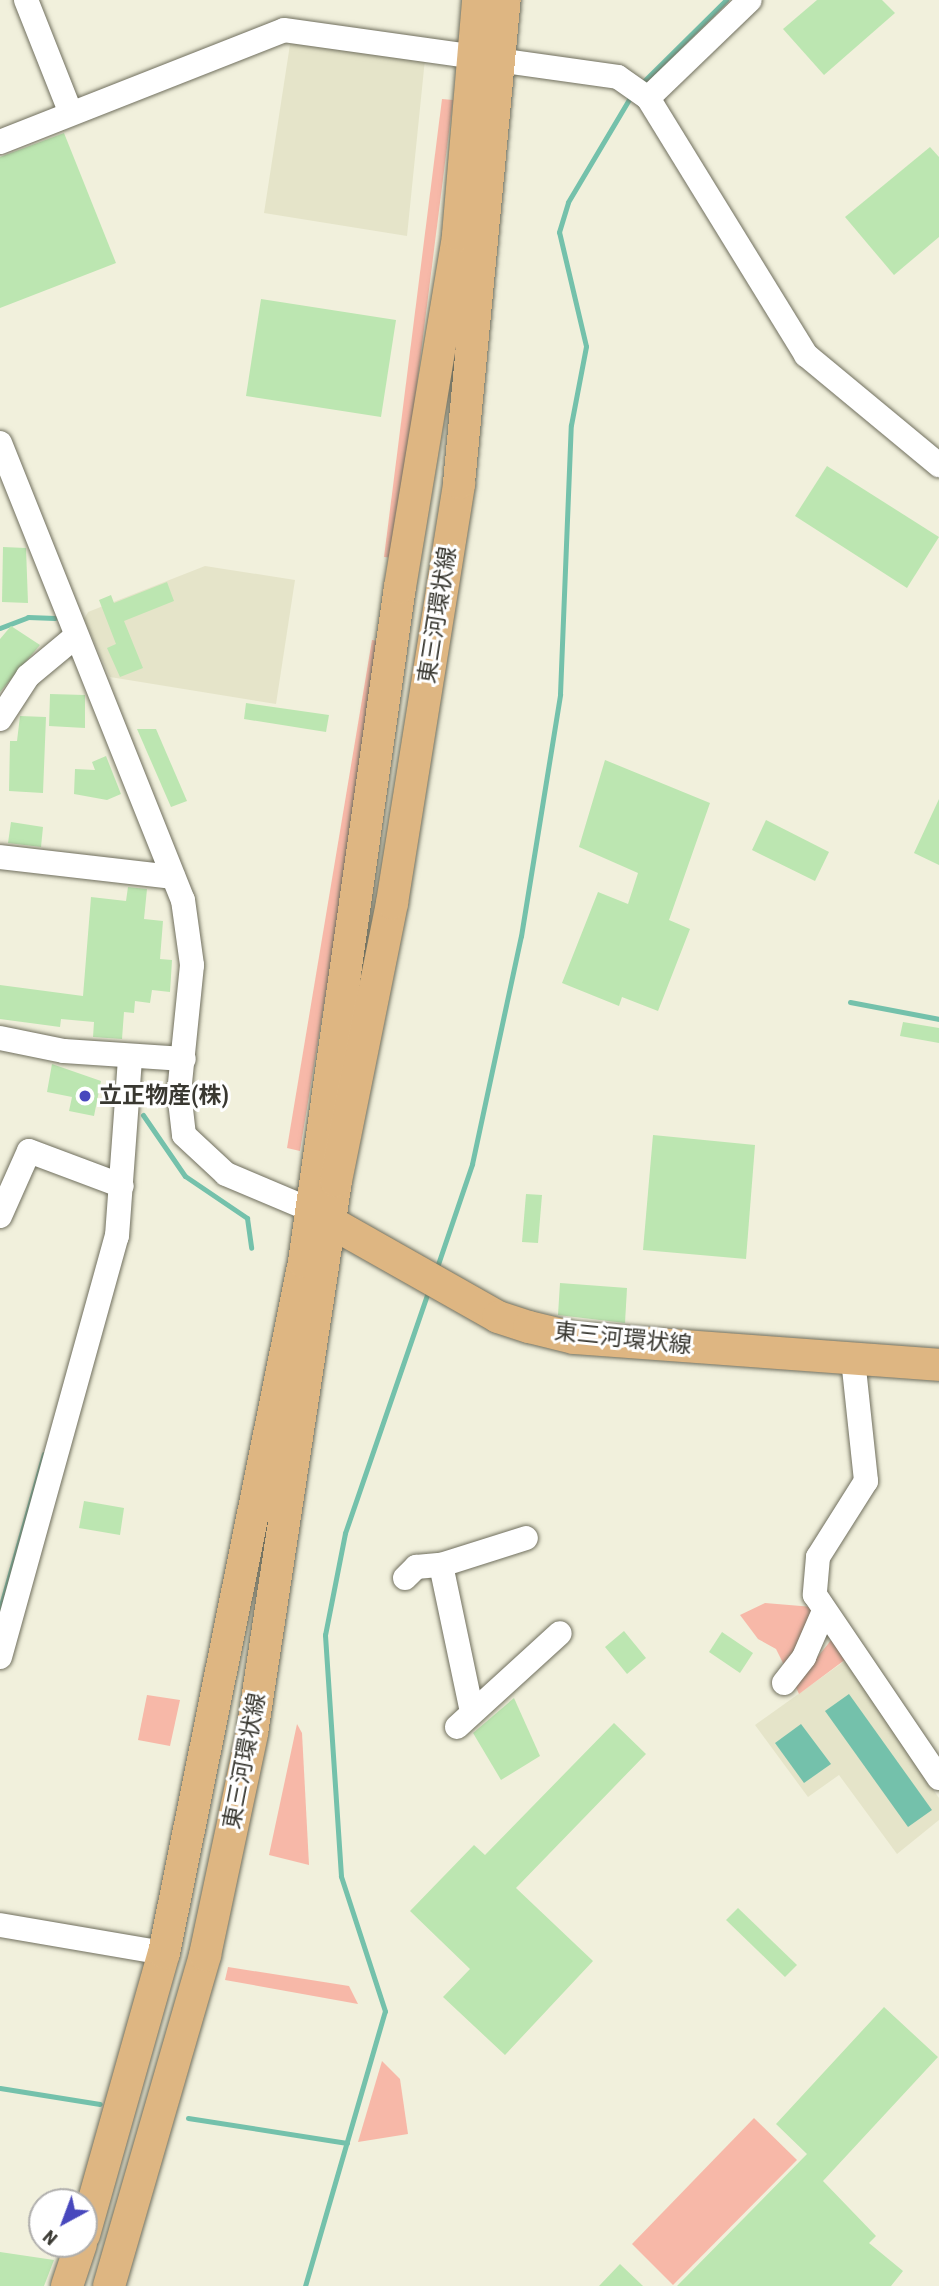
<!DOCTYPE html>
<html>
<head>
<meta charset="utf-8">
<style>
	body { margin:0 }
	#map { position:relative; width:939px; height:2286px; overflow:hidden; background:#f1f0dc; font-family:"Roboto Condensed","Noto Sans JP",sans-serif }
	div>[style] { position:absolute }
	[style*='--x'] { left:calc(var(--x)*1px); top:calc(var(--y)*1px); width:calc(var(--w)*1px); rotate:calc(var(--a)*1deg) }
	.built>* { inset:0; background:#e5e4c9 }
	.green>* { inset:0; background:#f7b8a8 }
	.water>* { inset:0; background:#74c1ab }
	.stream>* { height:5px; margin:-2.5px; padding:0 2.5px; transform-origin:2.5px; border-radius:2.5px; background:#74c1ab }
	.building>* { inset:0; background:#bce6b1 }
	.roads { filter:drop-shadow(0 0 2px #706f5e) drop-shadow(0 0 2px #706f5e) }
	.minor>* { height:24px; margin:-12px; padding:0 12px; transform-origin:12px; border-radius:12px; background:#fff }
	.major>* { height:32px; margin:-16px; padding:0 16px; transform-origin:16px; border-radius:16px; background:#deb682 }
	.dots>* { width:19px; height:19px; translate:-50% -50%; box-sizing:border-box; border:4px solid #fff; border-radius:50% }
	span { translate:-50% -50%; white-space:nowrap; text-align:center; line-height:1.15; -webkit-text-stroke:6px #fff; paint-order:stroke }
	.street-label { font-size:23px; color:#393831 }
	.poi-label { font-size:23px; color:#393831; font-weight:700 }
	.left { translate:0 -50%; text-align:left }
	.north { position:absolute; left:28px; top:2188px; width:70px; height:70px; box-sizing:border-box; background:#fff; border:2px solid #b0afad; border-radius:50%; rotate:221deg; font-size:19px; font-weight:700; line-height:28px; text-align:center; color:#393831 }
	.north::after { content:''; display:block; margin:auto; width:24px; height:32px; background:#4848bd; clip-path:polygon(50% 0,100% 100%,50% 72%,0 100%) }
</style>
</head>
<body>
<div id="map">
	<div class="built">
		<i style="clip-path:polygon(291px 38px,425px 59px,407px 236px,264px 213px)"></i>
		<i style="clip-path:polygon(205px 566px,295px 580px,276px 704px,110px 677px,84px 619px,88px 612px)"></i>
		<i style="clip-path:polygon(846px 1660px,939px 1798px,939px 1820px,897px 1854px,839px 1775px,808px 1797px,755px 1725px)"></i>
	</div>
	<div class="green">
		<i style="clip-path:polygon(442px 99px,453px 100px,395px 558px,384px 557px)"></i>
		<i style="clip-path:polygon(372px 640px,383px 642px,300px 1151px,287px 1148px)"></i>
		<i style="clip-path:polygon(765px 1603px,813px 1607px,786px 1669px,776px 1649px,758px 1639px,740px 1615px)"></i>
		<i style="clip-path:polygon(832px 1639px,846px 1659px,799px 1694px,795px 1685px)"></i>
		<i style="clip-path:polygon(147px 1695px,180px 1700px,170px 1746px,138px 1740px)"></i>
		<i style="clip-path:polygon(297px 1724px,302px 1733px,309px 1865px,269px 1855px)"></i>
		<i style="clip-path:polygon(228px 1967px,349px 1986px,358px 2004px,225px 1980px)"></i>
		<i style="clip-path:polygon(382px 2061px,400px 2079px,408px 2134px,358px 2142px)"></i>
		<i style="clip-path:polygon(754px 2118px,797px 2160px,673px 2285px,632px 2244px)"></i>
	</div>
	<div class="water">
		<i style="clip-path:polygon(849px 1694px,932px 1810px,908px 1827px,825px 1711px)"></i>
		<i style="clip-path:polygon(801px 1724px,831px 1764px,804px 1783px,775px 1743px)"></i>
	</div>
	<div class="stream">
		<i style="--x:641;--y:84;--w:120;--a:-44.7"></i>
		<i style="--x:0;--y:628;--w:30;--a:-21"></i>
		<i style="--x:28;--y:617;--w:27;--a:2"></i>
		<i style="--x:850;--y:1002;--w:91;--a:10.8"></i>
		<i style="--x:143;--y:1115;--w:74;--a:55.5"></i>
		<i style="--x:185;--y:1176;--w:75;--a:34.1"></i>
		<i style="--x:247;--y:1218;--w:30;--a:82"></i>
		<i style="--x:436;--y:1270;--w:112;--a:-71.2"></i>
		<i style="--x:472;--y:1164;--w:233;--a:-77.9"></i>
		<i style="--x:521;--y:936;--w:245;--a:-80.8"></i>
		<i style="--x:560;--y:694;--w:269;--a:-87.7"></i>
		<i style="--x:571;--y:425;--w:80;--a:-79.2"></i>
		<i style="--x:586;--y:346;--w:117;--a:-103.3"></i>
		<i style="--x:559;--y:232;--w:31;--a:-73"></i>
		<i style="--x:568;--y:202;--w:126;--a:-59.3"></i>
		<i style="--x:0;--y:1609;--w:161;--a:-74.2"></i>
		<i style="--x:0;--y:2088;--w:101;--a:9.1"></i>
		<i style="--x:188;--y:2118;--w:161;--a:8.9"></i>
		<i style="--x:305;--y:2286;--w:286;--a:-73.8"></i>
		<i style="--x:385;--y:2011;--w:142;--a:-108.1"></i>
		<i style="--x:341;--y:1876;--w:242;--a:-93.8"></i>
		<i style="--x:325;--y:1635;--w:104;--a:-78.9"></i>
		<i style="--x:345;--y:1533;--w:258;--a:-71"></i>
	</div>
	<div class="building">
		<i style="clip-path:polygon(817px 0,882px 0,895px 13px,824px 75px,783px 29px)"></i>
		<i style="clip-path:polygon(64px 133px,116px 263px,0 308px,0 157px)"></i>
		<i style="clip-path:polygon(930px 147px,939px 157px,939px 237px,894px 275px,845px 217px)"></i>
		<i style="clip-path:polygon(261px 299px,396px 320px,381px 417px,246px 396px)"></i>
		<i style="clip-path:polygon(827px 466px,939px 537px,907px 588px,795px 516px)"></i>
		<i style="clip-path:polygon(3px 547px,26px 548px,28px 603px,2px 602px)"></i>
		<i style="clip-path:polygon(167px 582px,174px 601px,124px 621px,143px 668px,120px 677px,107px 648px,116px 644px,99px 600px,111px 595px,114px 603px)"></i>
		<i style="clip-path:polygon(11px 626px,40px 645px,0 692px,0 639px)"></i>
		<i style="clip-path:polygon(50px 694px,85px 695px,85px 728px,49px 726px)"></i>
		<i style="clip-path:polygon(246px 703px,329px 715px,326px 732px,244px 719px)"></i>
		<i style="clip-path:polygon(20px 716px,46px 717px,43px 793px,9px 791px,10px 741px,17px 741px)"></i>
		<i style="clip-path:polygon(137px 729px,156px 729px,187px 801px,171px 807px)"></i>
		<i style="clip-path:polygon(106px 756px,121px 794px,107px 800px,74px 794px,75px 769px,95px 770px,92px 762px)"></i>
		<i style="clip-path:polygon(605px 760px,710px 803px,669px 920px,690px 929px,658px 1011px,622px 997px,619px 1006px,562px 983px,598px 892px,628px 904px,638px 873px,579px 847px)"></i>
		<i style="clip-path:polygon(939px 799px,939px 865px,914px 853px)"></i>
		<i style="clip-path:polygon(766px 820px,829px 852px,815px 881px,752px 850px)"></i>
		<i style="clip-path:polygon(11px 822px,43px 827px,41px 847px,8px 843px)"></i>
		<i style="clip-path:polygon(128px 887px,147px 889px,144px 919px,163px 921px,160px 959px,172px 960px,170px 992px,152px 990px,150px 1003px,135px 1001px,134px 1013px,124px 1012px,122px 1039px,93px 1037px,94px 1022px,61px 1019px,60px 1027px,0 1019px,0 985px,83px 996px,91px 897px,126px 901px)"></i>
		<i style="clip-path:polygon(903px 1022px,939px 1028px,939px 1043px,900px 1036px)"></i>
		<i style="clip-path:polygon(52px 1064px,101px 1081px,94px 1116px,69px 1111px,72px 1097px,47px 1092px)"></i>
		<i style="clip-path:polygon(653px 1135px,755px 1145px,746px 1259px,643px 1250px)"></i>
		<i style="clip-path:polygon(526px 1194px,542px 1195px,538px 1243px,522px 1242px)"></i>
		<i style="clip-path:polygon(560px 1283px,627px 1288px,625px 1323px,558px 1315px)"></i>
		<i style="clip-path:polygon(84px 1501px,124px 1508px,120px 1535px,79px 1528px)"></i>
		<i style="clip-path:polygon(624px 1631px,646px 1658px,627px 1674px,605px 1647px)"></i>
		<i style="clip-path:polygon(722px 1632px,753px 1653px,740px 1673px,709px 1652px)"></i>
		<i style="clip-path:polygon(514px 1698px,540px 1756px,501px 1780px,473px 1733px)"></i>
		<i style="clip-path:polygon(614px 1723px,646px 1754px,516px 1888px,593px 1961px,505px 2055px,443px 1997px,470px 1969px,410px 1911px,474px 1845px,485px 1855px)"></i>
		<i style="clip-path:polygon(738px 1908px,797px 1965px,785px 1977px,726px 1920px)"></i>
		<i style="clip-path:polygon(884px 2007px,938px 2057px,823px 2181px,876px 2236px,869px 2243px,903px 2271px,891px 2286px,677px 2286px,807px 2154px,776px 2124px)"></i>
		<i style="clip-path:polygon(0 2252px,54px 2260px,44px 2286px,0 2286px)"></i>
		<i style="clip-path:polygon(620px 2264px,643px 2286px,599px 2286px)"></i>
	</div>
	<div class="roads">
		<div class="minor">
			<i style="--x:26;--y:0;--w:119;--a:68.4"></i>
			<i style="--x:648;--y:98;--w:141;--a:-43.9"></i>
			<i style="--x:0;--y:142;--w:305;--a:-21.5"></i>
			<i style="--x:284;--y:30;--w:337;--a:8"></i>
			<i style="--x:618;--y:77;--w:37;--a:35"></i>
			<i style="--x:648;--y:98;--w:302;--a:58.4"></i>
			<i style="--x:806;--y:355;--w:173;--a:39.6"></i>
			<i style="--x:0;--y:443;--w:492;--a:68.2"></i>
			<i style="--x:183;--y:900;--w:66;--a:82.1"></i>
			<i style="--x:192;--y:965;--w:128;--a:95.8"></i>
			<i style="--x:179;--y:1092;--w:43;--a:83.4"></i>
			<i style="--x:184;--y:1135;--w:57;--a:42.9"></i>
			<i style="--x:226;--y:1174;--w:90;--a:22.9"></i>
			<i style="--x:0;--y:719;--w:51;--a:-56.9"></i>
			<i style="--x:28;--y:676;--w:61;--a:-39.7"></i>
			<i style="--x:0;--y:857;--w:174;--a:6.6"></i>
			<i style="--x:0;--y:1038;--w:65;--a:11.5"></i>
			<i style="--x:64;--y:1051;--w:120;--a:3.8"></i>
			<i style="--x:0;--y:1216;--w:71;--a:-66"></i>
			<i style="--x:29;--y:1151;--w:99;--a:20.6"></i>
			<i style="--x:853;--y:1359;--w:123;--a:83.9"></i>
			<i style="--x:866;--y:1481;--w:90;--a:122.3"></i>
			<i style="--x:818;--y:1557;--w:38;--a:95"></i>
			<i style="--x:815;--y:1595;--w:221;--a:55.9"></i>
			<i style="--x:441;--y:1565;--w:150;--a:78.1"></i>
			<i style="--x:405;--y:1578;--w:16;--a:-45"></i>
			<i style="--x:416;--y:1567;--w:25;--a:-5"></i>
			<i style="--x:441;--y:1565;--w:89;--a:-17.6"></i>
			<i style="--x:0;--y:1657;--w:437;--a:-74.5"></i>
			<i style="--x:117;--y:1236;--w:179;--a:-85.8"></i>
			<i style="--x:784;--y:1683;--w:33;--a:-52"></i>
			<i style="--x:804;--y:1657;--w:50;--a:-66.5"></i>
			<i style="--x:457;--y:1727;--w:139;--a:-42.4"></i>
			<i style="--x:0;--y:1925;--w:166;--a:9.7"></i>
		</div>
		<div class="major">
			<i style="--x:316;--y:1214;--w:209;--a:29.5"></i>
			<i style="--x:498;--y:1317;--w:33;--a:18"></i>
			<i style="--x:529;--y:1327;--w:46;--a:13.7"></i>
			<i style="--x:574;--y:1338;--w:366;--a:4.2"></i>
			<i style="--x:84;--y:2235;--w:293;--a:-74.2"></i>
			<i style="--x:164;--y:1953;--w:705;--a:-78.55"></i>
			<i style="--x:304;--y:1262;--w:682;--a:-81.91"></i>
			<i style="--x:400;--y:587;--w:357;--a:-80.6"></i>
			<i style="--x:458;--y:235;--w:236;--a:-85.1"></i>
			<i style="--x:67;--y:2286;--w:44;--a:-71.6"></i>
			<i style="--x:109;--y:2286;--w:345;--a:-73.8"></i>
			<i style="--x:205;--y:1955;--w:227;--a:-78"></i>
			<i style="--x:252;--y:1733;--w:558;--a:-81.35"></i>
			<i style="--x:336;--y:1181;--w:284;--a:-78.6"></i>
			<i style="--x:392;--y:903;--w:425;--a:-80.9"></i>
			<i style="--x:459;--y:483;--w:485;--a:-84.6"></i>
		</div>
	</div>
	<div class="dots">
		<i style="left:85px;top:1096px;background:#4848bd"></i>
	</div>
	<div class="street-label">
		<span style="left:438px;top:615px;rotate:-81deg">東三河環状線</span>
		<span style="left:623px;top:1339px;rotate:6deg">東三河環状線</span>
		<span style="left:245px;top:1761px;rotate:-79deg">東三河環状線</span>
	</div>
	<div class="poi-label">
		<span class="left" style="left:99px;top:1096px">立正物産(株)</span>
	</div>
	<div class="north">N</div>
</div>
</body>
</html>
